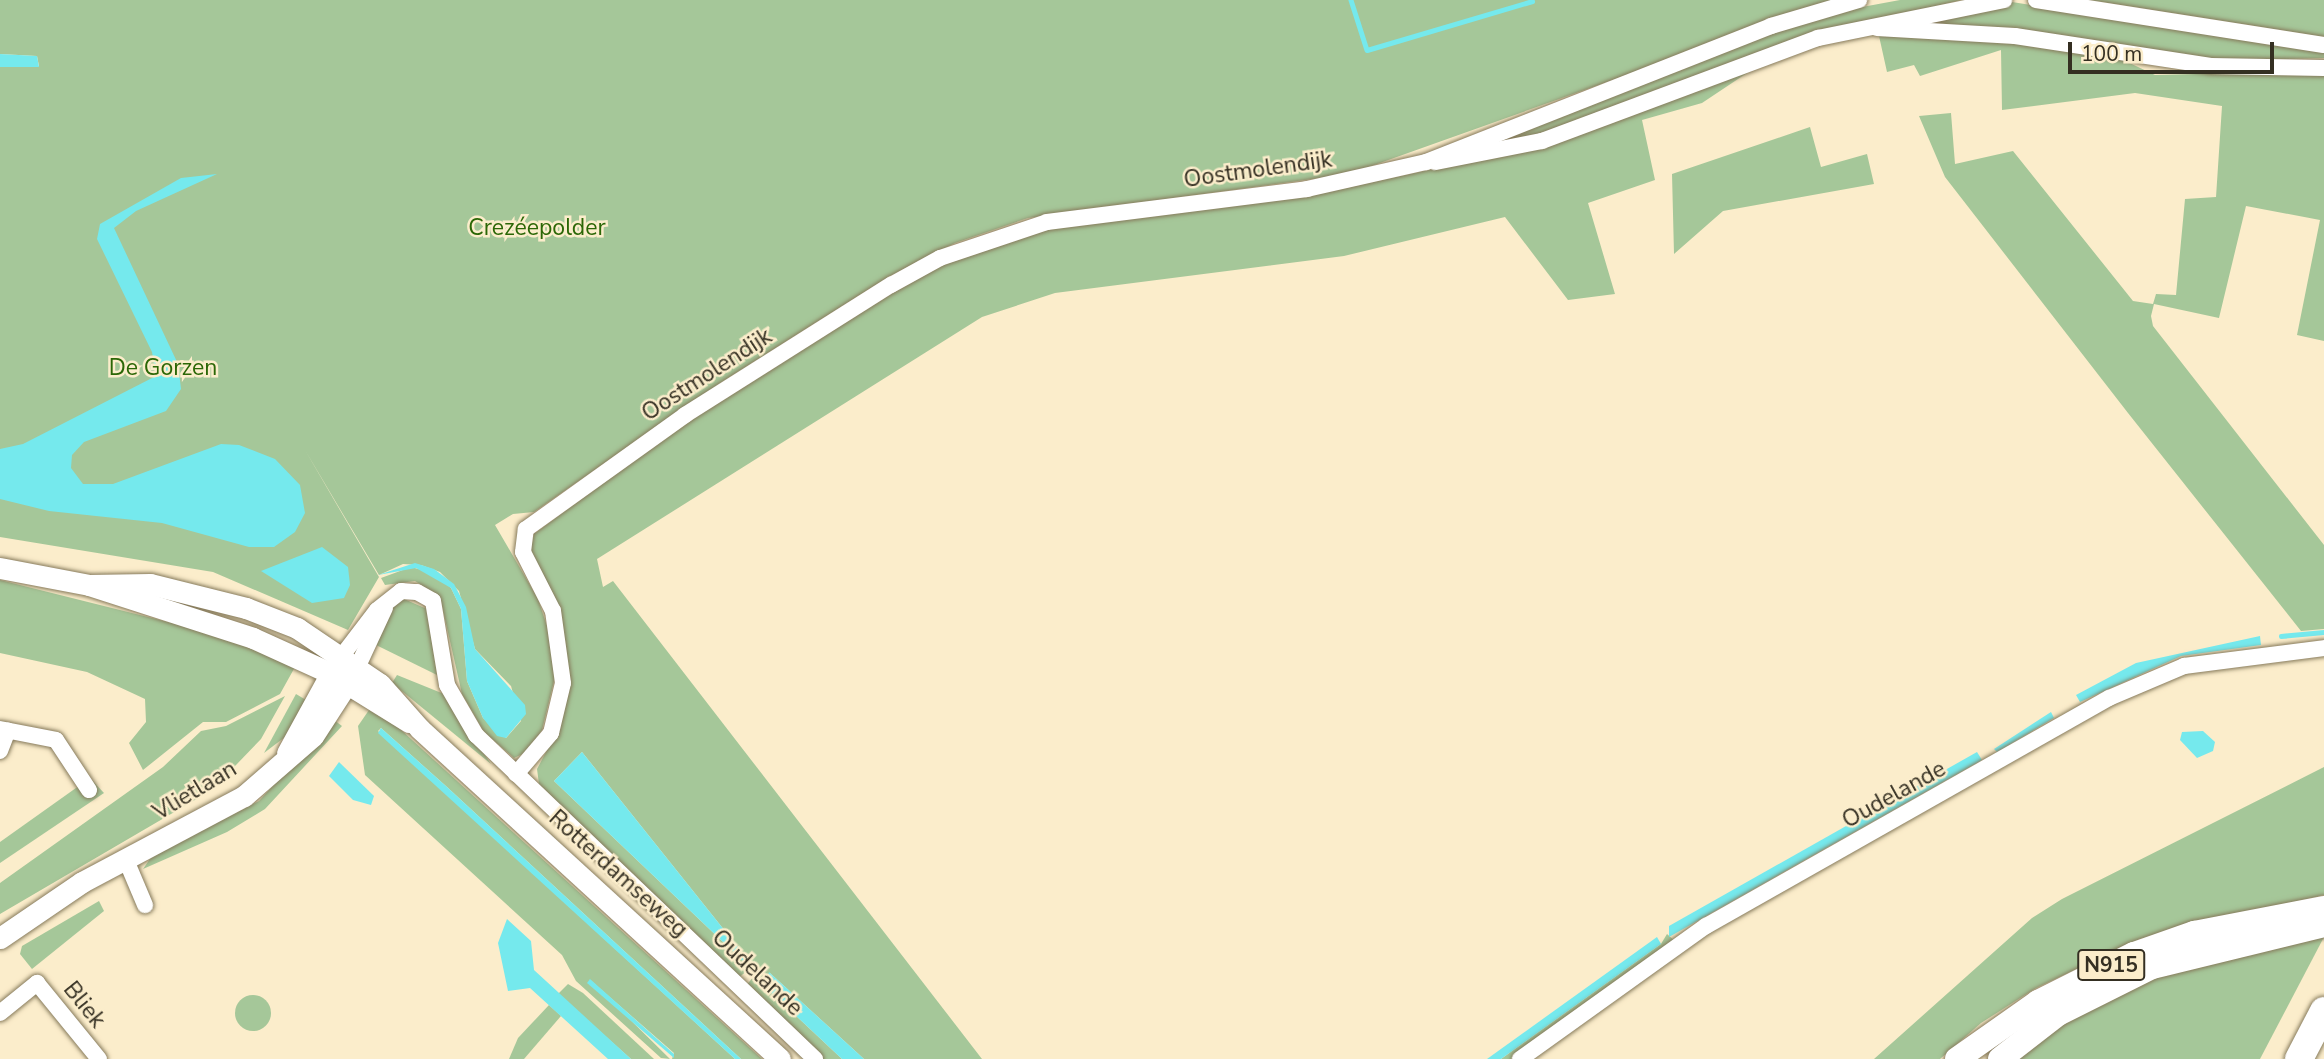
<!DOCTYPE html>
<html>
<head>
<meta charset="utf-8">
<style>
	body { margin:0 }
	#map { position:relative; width:2324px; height:1059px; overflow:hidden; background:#fbedcb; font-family:"Nunito Sans",sans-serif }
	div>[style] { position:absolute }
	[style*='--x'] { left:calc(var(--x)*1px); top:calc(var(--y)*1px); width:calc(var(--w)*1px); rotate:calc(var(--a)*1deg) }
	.green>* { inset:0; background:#a5c799 }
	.round { border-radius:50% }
	.water>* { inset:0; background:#75e9ed }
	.stream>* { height:4.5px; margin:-2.25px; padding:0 2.25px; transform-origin:2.25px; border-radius:2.25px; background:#75e9ed }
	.roads { filter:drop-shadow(0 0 2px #867a5b) drop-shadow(0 0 2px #867a5b) }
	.street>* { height:16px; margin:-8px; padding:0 8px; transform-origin:8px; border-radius:8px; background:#fff }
	.secondary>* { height:21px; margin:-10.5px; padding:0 10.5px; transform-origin:10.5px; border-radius:10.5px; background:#fff }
	.primary>* { height:24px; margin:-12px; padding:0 12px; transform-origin:12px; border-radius:12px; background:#fff }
	.highway>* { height:28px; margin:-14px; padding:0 14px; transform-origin:14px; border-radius:14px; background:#fff }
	span { translate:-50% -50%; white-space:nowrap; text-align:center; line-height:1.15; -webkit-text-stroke:5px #fbedcb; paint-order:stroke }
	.shield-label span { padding:2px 5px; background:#fbedcb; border:2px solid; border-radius:5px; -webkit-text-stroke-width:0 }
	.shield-label { font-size:21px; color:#342f22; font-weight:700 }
	.street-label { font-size:23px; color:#342f22 }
	.park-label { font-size:23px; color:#2b6706 }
	.scale { position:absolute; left:2068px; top:42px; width:206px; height:32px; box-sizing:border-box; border:4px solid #342f22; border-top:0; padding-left:9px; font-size:21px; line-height:24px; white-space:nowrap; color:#342f22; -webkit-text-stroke:5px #fbedcb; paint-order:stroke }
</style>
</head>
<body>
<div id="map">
	<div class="green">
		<i style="clip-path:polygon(0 0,1837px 0,1349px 174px,1028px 218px,955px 243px,890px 276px,720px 383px,534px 512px,513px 514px,495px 525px,538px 599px,549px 632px,555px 677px,542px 730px,527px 752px,514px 758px,484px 732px,462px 694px,440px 597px,415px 581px,385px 585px,381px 578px,411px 567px,433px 573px,451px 588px,461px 609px,467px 681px,483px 718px,506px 738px,521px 721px,511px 686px,475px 649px,459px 591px,440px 572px,421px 565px,403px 564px,379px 575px,305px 450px,379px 577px,348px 630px,213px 572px,0 537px,0 67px,39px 66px,37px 56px,0 54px)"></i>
		<i style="clip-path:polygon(1900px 0,1961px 0,1888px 18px,1542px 135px,1464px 153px,1819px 15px)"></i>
		<i style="clip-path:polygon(2089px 0,2324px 0,2324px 37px)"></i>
		<i style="clip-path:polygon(2012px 2px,2324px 52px,2324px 58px,2210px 61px,1894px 26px)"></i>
		<i style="clip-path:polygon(1879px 36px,2004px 39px,2117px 57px,2155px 75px,2324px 71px,2324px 341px,2297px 335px,2320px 220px,2246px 206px,2219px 318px,2154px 304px,2151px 316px,2153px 326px,2324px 545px,2324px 629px,2301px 631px,2128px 413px,1945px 177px,1919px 116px,1951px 113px,1955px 164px,2013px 151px,2133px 301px,2153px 304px,2156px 294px,2176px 295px,2185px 199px,2216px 197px,2222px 106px,2135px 93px,2002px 110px,2001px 50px,1920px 76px,1914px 65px,1887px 72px)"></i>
		<i style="clip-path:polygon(evenodd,1774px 55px,1702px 103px,1642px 120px,1655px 180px,1588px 203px,1615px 294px,1568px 300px,1505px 217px,1344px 256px,1055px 293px,982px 317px,597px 559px,603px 587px,613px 581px,982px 1059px,864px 1059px,770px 973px,760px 982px,842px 1059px,823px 1059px,745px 987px,754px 976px,748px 970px,737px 979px,539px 784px,537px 769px,554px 737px,569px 676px,563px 629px,530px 552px,534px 534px,689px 420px,933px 268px,1032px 231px,1341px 189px,1545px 145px,1774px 55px,582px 752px,745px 956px,744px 962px,554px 781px,582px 752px)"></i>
		<i style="clip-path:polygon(1810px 127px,1821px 167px,1867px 154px,1874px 184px,1723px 211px,1674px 254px,1672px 174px)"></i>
		<i style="clip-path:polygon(0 580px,216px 634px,295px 667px,280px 694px,226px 722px,203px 722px,143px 770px,129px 743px,146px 722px,145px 699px,87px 672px,0 653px)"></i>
		<i style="clip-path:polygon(404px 599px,427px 609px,437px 675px,374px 644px,392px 606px)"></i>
		<i style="clip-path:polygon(397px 675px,444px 694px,491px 764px,392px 683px)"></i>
		<i style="clip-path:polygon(296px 694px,306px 700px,289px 734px,264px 753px)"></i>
		<i style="clip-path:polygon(285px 696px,261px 739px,212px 790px,0 914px,0 883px,163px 767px,201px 731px,226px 726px)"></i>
		<i style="clip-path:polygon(369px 710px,399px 728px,762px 1059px,741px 1059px,447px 787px,381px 728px,378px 731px,735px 1059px,672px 1059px,674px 1053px,589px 979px,670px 1059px,661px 1058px,576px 981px,562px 955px,365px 775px,358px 726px)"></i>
		<i style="clip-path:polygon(334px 720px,342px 726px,265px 809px,227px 832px,143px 869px,152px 856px,259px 801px)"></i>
		<i style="clip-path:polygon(2324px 767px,2324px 895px,2140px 939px,2036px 988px,1981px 1023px,1940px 1059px,1874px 1059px,2032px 918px,2062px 899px)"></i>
		<i style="clip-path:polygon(90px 778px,104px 793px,0 863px,0 842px)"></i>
		<i style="clip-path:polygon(99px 901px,104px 911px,32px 969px,20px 954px,22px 946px)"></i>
		<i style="clip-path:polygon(1667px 934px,1675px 941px,1513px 1059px,1501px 1059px,1661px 944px)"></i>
		<i style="clip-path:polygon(2324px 937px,2260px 1059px,2013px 1059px,2077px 1014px,2131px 986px,2229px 954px)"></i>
		<i style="clip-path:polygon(568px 984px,583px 993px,654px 1059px,631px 1059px,558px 994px)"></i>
		<i class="round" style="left:235px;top:995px;width:36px;height:36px"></i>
		<i style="clip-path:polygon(549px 1005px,561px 1016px,524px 1059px,509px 1059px,518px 1038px)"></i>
	</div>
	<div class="water">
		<i style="clip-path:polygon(0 54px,37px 56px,39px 67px,0 67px)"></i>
		<i style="clip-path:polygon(217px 174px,136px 211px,114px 228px,178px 364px,181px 389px,166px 411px,84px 442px,72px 455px,71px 468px,83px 484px,113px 484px,221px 444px,239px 445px,275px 459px,300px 485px,305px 513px,295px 532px,274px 547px,249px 547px,162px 523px,49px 511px,0 499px,0 449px,23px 444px,156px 376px,152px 352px,97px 239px,100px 224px,181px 178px)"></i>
		<i style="clip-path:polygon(322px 547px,348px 567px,350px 585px,344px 598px,312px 603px,261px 571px)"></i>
		<i style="clip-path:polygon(415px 563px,434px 569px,454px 584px,466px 607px,475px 649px,525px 705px,526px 714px,506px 738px,497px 736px,483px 718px,467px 681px,461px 609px,451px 588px,416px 568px,378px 575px)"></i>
		<i style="clip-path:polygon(2260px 636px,2261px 645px,2181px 656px,2080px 702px,2076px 695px,2136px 663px)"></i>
		<i style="clip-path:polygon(2051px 712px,2054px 718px,1997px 752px,1994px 749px)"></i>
		<i style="clip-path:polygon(381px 728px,447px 787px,741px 1059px,735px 1059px,378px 733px)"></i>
		<i style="clip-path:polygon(2203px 731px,2215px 742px,2213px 751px,2197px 758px,2180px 740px,2182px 732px)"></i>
		<i style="clip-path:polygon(582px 752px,745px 956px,744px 962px,554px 781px)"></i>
		<i style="clip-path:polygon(1977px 752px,1982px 760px,1669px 937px,1669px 926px)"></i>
		<i style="clip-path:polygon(339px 762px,374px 796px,371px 805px,353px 800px,329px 776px)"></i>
		<i style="clip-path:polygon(507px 919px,531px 941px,534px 970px,631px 1059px,608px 1059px,530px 988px,508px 991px,498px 943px)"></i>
		<i style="clip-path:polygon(1657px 937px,1661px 944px,1501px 1059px,1487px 1059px)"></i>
		<i style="clip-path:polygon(770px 972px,770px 973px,864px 1059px,842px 1059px,760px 982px)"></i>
		<i style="clip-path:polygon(590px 979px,674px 1054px,674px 1058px,587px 983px)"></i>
	</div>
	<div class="stream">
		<i style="--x:1351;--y:0;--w:52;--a:72.3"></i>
		<i style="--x:1367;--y:50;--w:172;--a:-16.5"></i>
		<i style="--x:2281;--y:636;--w:43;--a:-5.3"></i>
	</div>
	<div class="roads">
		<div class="street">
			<i style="--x:2036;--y:0;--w:291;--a:8.9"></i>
			<i style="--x:1877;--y:28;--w:138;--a:3.3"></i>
			<i style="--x:2015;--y:36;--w:198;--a:8.7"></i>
			<i style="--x:2211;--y:66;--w:113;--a:1"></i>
			<i style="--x:1435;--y:162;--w:109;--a:-11.1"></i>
			<i style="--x:1542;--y:141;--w:295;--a:-20.5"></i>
			<i style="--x:1818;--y:38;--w:190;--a:-11.5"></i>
			<i style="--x:341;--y:657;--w:59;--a:-52.5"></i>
			<i style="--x:377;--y:610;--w:31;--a:-38"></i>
			<i style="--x:401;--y:591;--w:16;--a:4"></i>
			<i style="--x:417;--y:592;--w:18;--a:29"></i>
			<i style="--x:433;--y:601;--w:85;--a:80.5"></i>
			<i style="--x:447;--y:685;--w:58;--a:59.9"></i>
			<i style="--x:476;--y:735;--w:469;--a:43.7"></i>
			<i style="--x:357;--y:668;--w:66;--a:-65"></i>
			<i style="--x:0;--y:729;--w:57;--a:11.1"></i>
			<i style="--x:56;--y:740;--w:60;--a:56.6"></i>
			<i style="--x:0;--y:751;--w:22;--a:-69"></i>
			<i style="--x:516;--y:774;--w:54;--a:-49.5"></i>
			<i style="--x:551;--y:733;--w:51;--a:-76.5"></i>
			<i style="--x:563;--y:683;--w:73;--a:-97.9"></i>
			<i style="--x:553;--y:611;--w:66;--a:-117"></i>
			<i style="--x:523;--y:552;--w:23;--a:-83"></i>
			<i style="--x:526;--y:529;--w:196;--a:-35.6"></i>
			<i style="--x:685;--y:415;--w:244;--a:-32.3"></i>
			<i style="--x:891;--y:285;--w:56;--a:-28.9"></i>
			<i style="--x:940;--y:258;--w:113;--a:-18.6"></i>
			<i style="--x:1047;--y:222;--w:262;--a:-7.2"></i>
			<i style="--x:1307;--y:189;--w:122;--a:-12.8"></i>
			<i style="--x:1426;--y:162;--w:371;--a:-21.5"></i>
			<i style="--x:1771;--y:26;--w:92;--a:-16.5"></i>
			<i style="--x:126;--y:860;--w:49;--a:67.1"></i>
			<i style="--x:0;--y:1013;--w:48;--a:-39"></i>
			<i style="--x:37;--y:983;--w:98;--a:50.8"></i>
			<i style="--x:1520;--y:1059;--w:229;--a:-35.6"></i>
			<i style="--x:1706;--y:926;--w:463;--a:-29.5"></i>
			<i style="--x:2109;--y:698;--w:82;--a:-23.1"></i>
			<i style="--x:2184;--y:666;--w:141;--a:-7.3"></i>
		</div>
		<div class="secondary">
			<i style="--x:0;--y:568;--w:91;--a:10.8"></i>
			<i style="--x:89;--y:585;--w:172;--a:17.9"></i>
			<i style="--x:253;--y:638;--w:85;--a:24.4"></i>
			<i style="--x:330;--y:673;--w:93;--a:31.8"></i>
			<i style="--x:89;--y:585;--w:61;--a:-0.9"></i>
			<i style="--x:150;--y:584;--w:99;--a:14"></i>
			<i style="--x:246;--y:608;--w:55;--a:21.4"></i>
			<i style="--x:297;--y:628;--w:100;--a:34"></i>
			<i style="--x:380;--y:684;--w:60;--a:48.4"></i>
			<i style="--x:420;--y:729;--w:488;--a:42.5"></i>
			<i style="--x:287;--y:753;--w:104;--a:-61.2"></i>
			<i style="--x:0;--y:938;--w:99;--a:-34.3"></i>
			<i style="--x:82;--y:882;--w:183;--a:-28"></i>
			<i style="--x:244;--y:796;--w:91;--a:-41"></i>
			<i style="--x:313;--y:736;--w:81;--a:-57.1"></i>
		</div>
		<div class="primary">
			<i style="--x:1957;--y:1059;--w:99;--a:-35.1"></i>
			<i style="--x:2038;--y:1002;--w:107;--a:-26.6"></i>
			<i style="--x:2134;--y:954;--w:64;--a:-19.3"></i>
			<i style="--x:2194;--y:933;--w:132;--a:-10.9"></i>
			<i style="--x:2000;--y:1059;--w:73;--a:-37.8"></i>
			<i style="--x:2058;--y:1014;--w:105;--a:-26.6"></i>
			<i style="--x:2152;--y:967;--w:177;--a:-13.7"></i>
		</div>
		<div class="highway">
			<i style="--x:2299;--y:1059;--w:54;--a:-62.5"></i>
		</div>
	</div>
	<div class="shield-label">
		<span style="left:2111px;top:965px">N915</span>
	</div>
	<div class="street-label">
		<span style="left:1258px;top:170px;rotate:-8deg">Oostmolendijk</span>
		<span style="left:707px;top:375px;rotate:-33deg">Oostmolendijk</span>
		<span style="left:195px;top:791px;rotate:-31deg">Vlietlaan</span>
		<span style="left:1894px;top:795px;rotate:-29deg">Oudelande</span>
		<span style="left:618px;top:874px;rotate:42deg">Rotterdamseweg</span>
		<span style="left:757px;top:973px;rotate:43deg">Oudelande</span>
		<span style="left:84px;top:1005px;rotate:51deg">Bliek</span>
	</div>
	<div class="park-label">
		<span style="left:537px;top:228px">Crezéepolder</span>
		<span style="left:163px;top:368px">De Gorzen</span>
	</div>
	<div class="scale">100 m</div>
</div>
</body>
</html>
